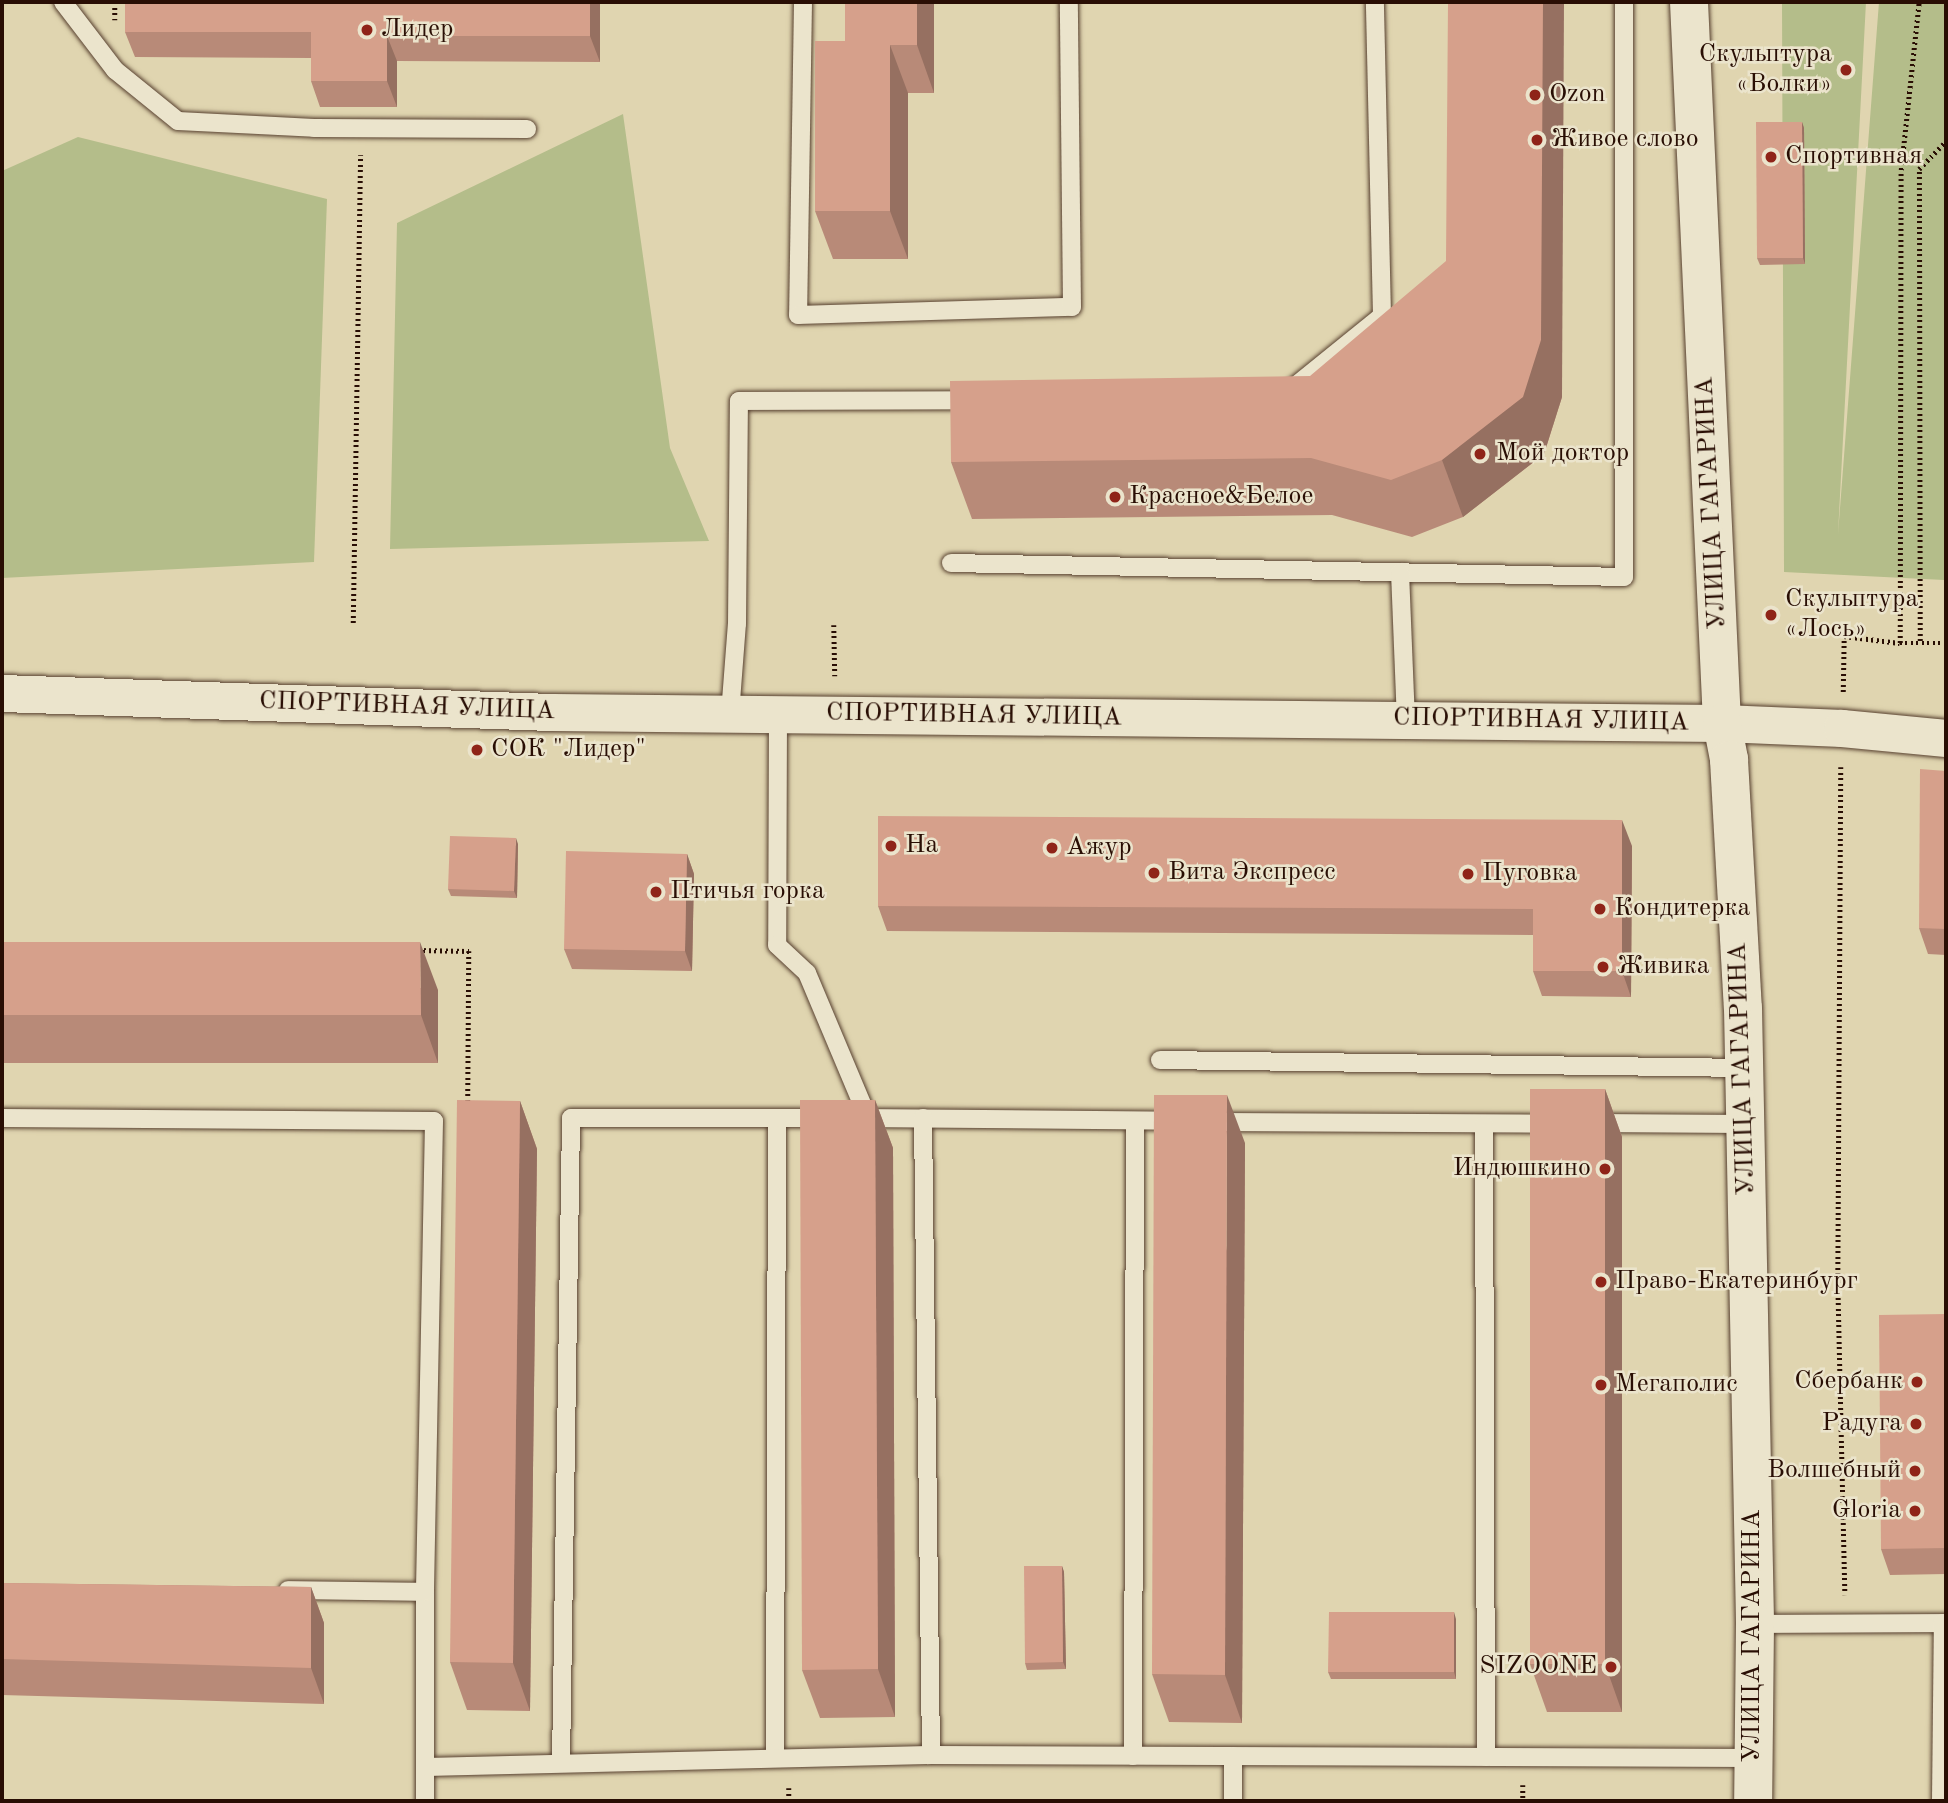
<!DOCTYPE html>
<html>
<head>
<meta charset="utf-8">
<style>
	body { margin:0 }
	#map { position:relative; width:1948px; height:1803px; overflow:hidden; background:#e0d5b0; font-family:"Old Standard TT",serif }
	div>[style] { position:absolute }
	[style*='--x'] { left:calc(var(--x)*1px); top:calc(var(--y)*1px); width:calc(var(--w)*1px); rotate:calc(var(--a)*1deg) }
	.green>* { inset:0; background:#b4bd8a }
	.path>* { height:4.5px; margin-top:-2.25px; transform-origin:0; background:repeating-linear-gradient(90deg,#290e04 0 2px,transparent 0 5.5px) }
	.roads { filter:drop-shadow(0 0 2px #57402f) drop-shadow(0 0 2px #57402f) }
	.service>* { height:18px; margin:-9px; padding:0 9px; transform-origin:9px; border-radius:9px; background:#ebe4cc }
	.minor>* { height:37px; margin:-18.5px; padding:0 18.5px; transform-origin:18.5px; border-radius:18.5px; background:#ebe4cc }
	.tertiary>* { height:38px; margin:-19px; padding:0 19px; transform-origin:19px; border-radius:19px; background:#ebe4cc }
	.wall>* { inset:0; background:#b88a78 }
	.shaded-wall>* { inset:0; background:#967061 }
	.building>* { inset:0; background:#d6a08b }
	.dots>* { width:19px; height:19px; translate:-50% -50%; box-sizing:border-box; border:4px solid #ebe4cc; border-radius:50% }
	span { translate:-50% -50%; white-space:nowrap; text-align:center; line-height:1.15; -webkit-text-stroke:5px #ebe4cc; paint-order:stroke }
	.poi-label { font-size:26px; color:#290e04 }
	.left { translate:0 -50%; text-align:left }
	.right { translate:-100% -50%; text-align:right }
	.street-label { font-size:26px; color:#290e04 }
	.frame { position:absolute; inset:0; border:4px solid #290e04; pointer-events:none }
</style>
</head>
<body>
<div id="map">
	<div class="green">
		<i style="clip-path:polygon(1782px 2px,1866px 2px,1838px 534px,1879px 2px,1946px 2px,1944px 580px,1784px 572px)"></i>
		<i style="clip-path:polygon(623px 114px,670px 448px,709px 541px,390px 549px,397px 223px)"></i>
		<i style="clip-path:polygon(78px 137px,327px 199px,314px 562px,2px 578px,2px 171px)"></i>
	</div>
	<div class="path">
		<i style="--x:115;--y:2;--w:18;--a:90"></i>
		<i style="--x:353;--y:623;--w:468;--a:-89.1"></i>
		<i style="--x:834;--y:625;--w:51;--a:88.9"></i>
		<i style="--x:1920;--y:641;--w:472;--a:-90.1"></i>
		<i style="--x:1919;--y:169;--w:39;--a:-46"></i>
		<i style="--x:1900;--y:643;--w:473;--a:-89.9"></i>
		<i style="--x:1901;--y:170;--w:169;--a:-83.9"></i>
		<i style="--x:1843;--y:692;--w:56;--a:-89"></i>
		<i style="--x:1844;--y:636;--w:56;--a:7.1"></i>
		<i style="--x:1900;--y:643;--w:46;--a:0"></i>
		<i style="--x:1841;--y:767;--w:514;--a:90.33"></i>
		<i style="--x:1838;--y:1281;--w:314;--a:88.7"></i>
		<i style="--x:418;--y:950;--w:51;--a:1.1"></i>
		<i style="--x:469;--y:951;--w:153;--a:90.4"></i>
		<i style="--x:1523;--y:1785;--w:16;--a:90"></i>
		<i style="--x:789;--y:1788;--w:13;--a:90"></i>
	</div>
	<div class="roads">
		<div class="service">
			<i style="--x:63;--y:2;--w:86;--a:52.6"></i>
			<i style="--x:115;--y:70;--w:81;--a:39"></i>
			<i style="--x:178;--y:121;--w:136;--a:2.9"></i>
			<i style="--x:314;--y:128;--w:213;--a:0.3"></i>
			<i style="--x:803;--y:2;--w:313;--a:90.9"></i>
			<i style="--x:798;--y:315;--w:274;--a:-1.7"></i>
			<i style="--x:1072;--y:307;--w:305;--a:-90.6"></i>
			<i style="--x:1289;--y:391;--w:119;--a:-38.9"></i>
			<i style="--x:1382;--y:316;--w:314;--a:-91.3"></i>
			<i style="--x:951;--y:563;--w:673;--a:1.19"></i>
			<i style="--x:1624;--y:577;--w:575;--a:-90"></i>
			<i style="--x:1400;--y:572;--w:147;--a:87.7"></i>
			<i style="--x:730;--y:714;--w:90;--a:-85.6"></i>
			<i style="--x:737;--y:624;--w:223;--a:-89.5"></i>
			<i style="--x:739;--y:401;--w:233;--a:-0.2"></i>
			<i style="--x:778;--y:714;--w:231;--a:90.2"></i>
			<i style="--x:777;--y:945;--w:41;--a:43"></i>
			<i style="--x:807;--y:973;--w:157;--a:67.2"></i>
			<i style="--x:1160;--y:1060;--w:584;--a:0.78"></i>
			<i style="--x:2;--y:1118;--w:432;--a:0.4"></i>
			<i style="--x:434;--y:1121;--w:471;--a:91.1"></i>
			<i style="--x:425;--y:1592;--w:209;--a:90"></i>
			<i style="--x:859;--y:1118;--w:318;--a:0.5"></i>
			<i style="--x:923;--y:1118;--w:637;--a:89.28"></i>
			<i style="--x:1216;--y:1122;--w:336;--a:0.3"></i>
			<i style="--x:1594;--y:1123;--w:151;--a:0.4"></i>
			<i style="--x:1484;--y:1125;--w:632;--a:89.82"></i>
			<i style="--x:288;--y:1590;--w:137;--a:0.8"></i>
			<i style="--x:1755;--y:1624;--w:191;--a:-0.3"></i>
			<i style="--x:1133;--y:1756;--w:635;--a:-89.82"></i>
			<i style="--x:1233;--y:1756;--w:45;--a:90"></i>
			<i style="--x:775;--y:1757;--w:639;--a:-89.82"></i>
			<i style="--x:777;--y:1118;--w:47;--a:0"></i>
			<i style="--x:561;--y:1763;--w:645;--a:-89.11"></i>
			<i style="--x:571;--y:1118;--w:206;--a:0"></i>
			<i style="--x:426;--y:1767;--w:505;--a:-1.36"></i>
			<i style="--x:931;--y:1755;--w:822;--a:0.21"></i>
			<i style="--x:1941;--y:1801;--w:178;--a:-89.4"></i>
		</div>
		<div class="minor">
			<i style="--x:2;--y:693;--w:550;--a:1.98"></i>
			<i style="--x:552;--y:712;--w:1170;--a:0.54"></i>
			<i style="--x:1722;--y:723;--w:120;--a:2.4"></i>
			<i style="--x:1842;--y:728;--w:104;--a:5.5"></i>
		</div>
		<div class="tertiary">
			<i style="--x:1689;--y:2;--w:722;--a:87.38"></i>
			<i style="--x:1722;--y:723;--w:38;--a:79"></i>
			<i style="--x:1729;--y:760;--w:248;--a:86.8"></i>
			<i style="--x:1743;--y:1008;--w:616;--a:88.88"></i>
			<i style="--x:1755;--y:1624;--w:177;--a:90.6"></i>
		</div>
	</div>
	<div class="wall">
		<i style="clip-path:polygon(600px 2px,600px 62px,397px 61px,397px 107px,320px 107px,311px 81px,311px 58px,135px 57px,125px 32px)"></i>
		<i style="clip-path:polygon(934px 2px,934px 93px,908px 93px,908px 259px,833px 259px,815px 211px,845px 41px)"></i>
		<i style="clip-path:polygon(1802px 122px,1804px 128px,1805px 264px,1760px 265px,1757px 258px)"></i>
		<i style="clip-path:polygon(1562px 397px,1544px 454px,1463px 517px,1412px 537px,1332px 515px,972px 519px,951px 462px)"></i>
		<i style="clip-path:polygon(1946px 771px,1946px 955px,1928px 954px,1919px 928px)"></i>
		<i style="clip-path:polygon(518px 844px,517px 898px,451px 896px,448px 889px)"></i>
		<i style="clip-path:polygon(1632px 846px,1631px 997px,1542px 996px,1533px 971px,1533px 935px,887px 931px,878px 906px)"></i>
		<i style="clip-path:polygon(687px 854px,694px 874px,692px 971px,572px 969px,564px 949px)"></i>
		<i style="clip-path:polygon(2px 942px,438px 990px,438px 1063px,2px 1063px)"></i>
		<i style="clip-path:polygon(1605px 1089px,1622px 1137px,1622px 1712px,1547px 1712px,1530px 1664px)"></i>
		<i style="clip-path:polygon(875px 1100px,893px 1148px,895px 1717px,820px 1718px,802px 1670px)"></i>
		<i style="clip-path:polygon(520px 1101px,537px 1149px,530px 1711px,467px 1710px,450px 1662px)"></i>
		<i style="clip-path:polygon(1245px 1143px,1242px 1723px,1169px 1722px,1152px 1674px)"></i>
		<i style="clip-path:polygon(1946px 1314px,1946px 1574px,1890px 1575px,1881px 1549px)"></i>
		<i style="clip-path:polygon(1062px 1566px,1064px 1572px,1066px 1669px,1027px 1670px,1025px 1663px)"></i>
		<i style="clip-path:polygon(2px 1583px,311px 1587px,324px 1623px,324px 1704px,2px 1695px)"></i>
		<i style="clip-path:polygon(1456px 1619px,1456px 1679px,1331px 1679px,1328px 1672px)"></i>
	</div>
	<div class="shaded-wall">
		<i style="clip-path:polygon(590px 2px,600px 2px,600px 62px,590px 36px)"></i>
		<i style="clip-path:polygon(917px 2px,934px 2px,934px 93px,917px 45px)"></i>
		<i style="clip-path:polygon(1543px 2px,1564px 2px,1562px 397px,1544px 454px,1463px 517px,1442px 460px)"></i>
		<i style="clip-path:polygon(387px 36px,397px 61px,397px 107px,387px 81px)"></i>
		<i style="clip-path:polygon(890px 45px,908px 93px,908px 259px,890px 211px)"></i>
		<i style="clip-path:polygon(1802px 122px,1804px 128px,1805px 264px,1803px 258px)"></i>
		<i style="clip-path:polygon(1622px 820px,1632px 846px,1631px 997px,1622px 971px)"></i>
		<i style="clip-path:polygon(516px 838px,518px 844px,517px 898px,514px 891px)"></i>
		<i style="clip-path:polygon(687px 854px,694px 874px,692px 971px,685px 951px)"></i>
		<i style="clip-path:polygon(420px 942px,438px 990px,438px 1063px,421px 1015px)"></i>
		<i style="clip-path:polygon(1605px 1089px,1622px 1137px,1622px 1712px,1605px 1664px)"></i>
		<i style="clip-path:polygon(1227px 1095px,1245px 1143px,1242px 1723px,1225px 1675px)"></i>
		<i style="clip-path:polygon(875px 1100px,893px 1148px,895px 1717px,878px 1669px)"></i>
		<i style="clip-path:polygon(520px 1101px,537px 1149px,530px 1711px,513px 1663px)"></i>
		<i style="clip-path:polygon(1062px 1566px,1064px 1572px,1066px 1669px,1063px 1662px)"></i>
		<i style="clip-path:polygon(311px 1587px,324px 1623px,324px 1704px,311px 1668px)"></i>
		<i style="clip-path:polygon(1454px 1612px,1456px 1619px,1456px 1679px,1454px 1672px)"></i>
	</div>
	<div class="building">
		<i style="clip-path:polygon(125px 2px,590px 2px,590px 36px,387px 36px,387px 81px,311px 81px,311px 32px,125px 32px)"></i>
		<i style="clip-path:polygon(845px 2px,917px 2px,917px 45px,890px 45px,890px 211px,815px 211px,815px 41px,845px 41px)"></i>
		<i style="clip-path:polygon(1448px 2px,1543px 2px,1541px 340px,1523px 397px,1442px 460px,1391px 480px,1311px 458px,951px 462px,950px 381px,1310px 376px,1446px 261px)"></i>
		<i style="clip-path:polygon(1756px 122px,1802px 122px,1803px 258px,1757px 258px)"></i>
		<i style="clip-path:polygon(1920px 769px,1946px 771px,1946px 929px,1919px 928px)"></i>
		<i style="clip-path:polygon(878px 816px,1622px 820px,1622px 971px,1533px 971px,1533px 909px,878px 906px)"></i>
		<i style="clip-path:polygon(450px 836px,516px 838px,514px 891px,448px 889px)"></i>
		<i style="clip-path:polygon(566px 851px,687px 854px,685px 951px,564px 949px)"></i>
		<i style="clip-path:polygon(2px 942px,420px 942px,421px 1015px,2px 1015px)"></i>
		<i style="clip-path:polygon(1530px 1089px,1605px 1089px,1605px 1664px,1530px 1664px)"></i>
		<i style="clip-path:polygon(1154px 1095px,1227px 1095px,1225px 1675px,1152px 1674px)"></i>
		<i style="clip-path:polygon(457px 1100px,520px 1101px,513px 1663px,450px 1662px)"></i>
		<i style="clip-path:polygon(800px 1100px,875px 1100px,878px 1669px,802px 1670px)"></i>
		<i style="clip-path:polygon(1946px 1314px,1946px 1548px,1881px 1549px,1879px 1315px)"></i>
		<i style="clip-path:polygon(1024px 1566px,1062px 1566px,1063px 1662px,1025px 1663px)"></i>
		<i style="clip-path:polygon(2px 1583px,311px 1587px,311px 1668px,2px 1659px)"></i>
		<i style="clip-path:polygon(1329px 1612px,1454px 1612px,1454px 1672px,1328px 1672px)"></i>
	</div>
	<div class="dots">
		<i style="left:367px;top:30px;background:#8f2418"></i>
		<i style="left:1846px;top:70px;background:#8f2418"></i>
		<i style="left:1535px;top:95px;background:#8f2418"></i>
		<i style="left:1537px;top:140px;background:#8f2418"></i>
		<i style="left:1771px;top:157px;background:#8f2418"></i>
		<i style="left:1480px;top:454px;background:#8f2418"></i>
		<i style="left:1115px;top:497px;background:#8f2418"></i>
		<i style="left:1771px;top:615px;background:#8f2418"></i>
		<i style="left:477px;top:750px;background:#8f2418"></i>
		<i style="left:891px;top:846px;background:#8f2418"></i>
		<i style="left:1052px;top:848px;background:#8f2418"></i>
		<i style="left:1154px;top:873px;background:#8f2418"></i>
		<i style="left:1468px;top:874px;background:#8f2418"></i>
		<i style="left:656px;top:892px;background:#8f2418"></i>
		<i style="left:1600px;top:909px;background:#8f2418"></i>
		<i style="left:1603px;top:967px;background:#8f2418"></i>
		<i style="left:1605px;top:1169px;background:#8f2418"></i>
		<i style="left:1601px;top:1282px;background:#8f2418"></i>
		<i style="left:1917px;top:1382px;background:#8f2418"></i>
		<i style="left:1601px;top:1385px;background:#8f2418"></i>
		<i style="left:1916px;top:1424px;background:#8f2418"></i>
		<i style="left:1915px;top:1471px;background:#8f2418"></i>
		<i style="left:1915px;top:1511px;background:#8f2418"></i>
		<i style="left:1611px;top:1667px;background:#8f2418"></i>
	</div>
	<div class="poi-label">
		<span class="left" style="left:381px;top:30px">Лидер</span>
		<span class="right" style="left:1832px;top:70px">Скульптура<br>«Волки»</span>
		<span class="left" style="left:1549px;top:95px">Ozon</span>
		<span class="left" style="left:1551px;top:140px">Живое слово</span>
		<span class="left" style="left:1785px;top:157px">Спортивная</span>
		<span class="left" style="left:1496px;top:454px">Мой доктор</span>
		<span class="left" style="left:1129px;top:497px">Красное&amp;Белое</span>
		<span class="left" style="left:1785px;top:615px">Скульптура<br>«Лось»</span>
		<span class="left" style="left:491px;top:750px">СОК "Лидер"</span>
		<span class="left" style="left:905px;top:846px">На</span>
		<span class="left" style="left:1066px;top:848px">Ажур</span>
		<span class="left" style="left:1168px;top:873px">Вита Экспресс</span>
		<span class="left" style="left:1482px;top:874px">Пуговка</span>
		<span class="left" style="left:670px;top:892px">Птичья горка</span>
		<span class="left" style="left:1614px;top:909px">Кондитерка</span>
		<span class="left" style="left:1617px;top:967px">Живика</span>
		<span class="right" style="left:1591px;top:1169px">Индюшкино</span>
		<span class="left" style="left:1615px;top:1282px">Право-Екатеринбург</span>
		<span class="right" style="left:1903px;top:1382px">Сбербанк</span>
		<span class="left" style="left:1615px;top:1385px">Мегаполис</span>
		<span class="right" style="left:1902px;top:1424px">Радуга</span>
		<span class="right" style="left:1901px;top:1471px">Волшебный</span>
		<span class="right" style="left:1901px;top:1511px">Gloria</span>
		<span class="right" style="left:1597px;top:1667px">SIZOONE</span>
	</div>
	<div class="street-label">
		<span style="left:1712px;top:503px;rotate:-93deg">УЛИЦА ГАГАРИНА</span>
		<span style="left:407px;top:707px;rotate:2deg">СПОРТИВНАЯ УЛИЦА</span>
		<span style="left:974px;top:716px;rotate:1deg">СПОРТИВНАЯ УЛИЦА</span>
		<span style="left:1541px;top:721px;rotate:1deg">СПОРТИВНАЯ УЛИЦА</span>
		<span style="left:1743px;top:1069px;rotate:-92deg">УЛИЦА ГАГАРИНА</span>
		<span style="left:1753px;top:1636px;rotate:-90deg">УЛИЦА ГАГАРИНА</span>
	</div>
	<div class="frame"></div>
</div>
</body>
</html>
